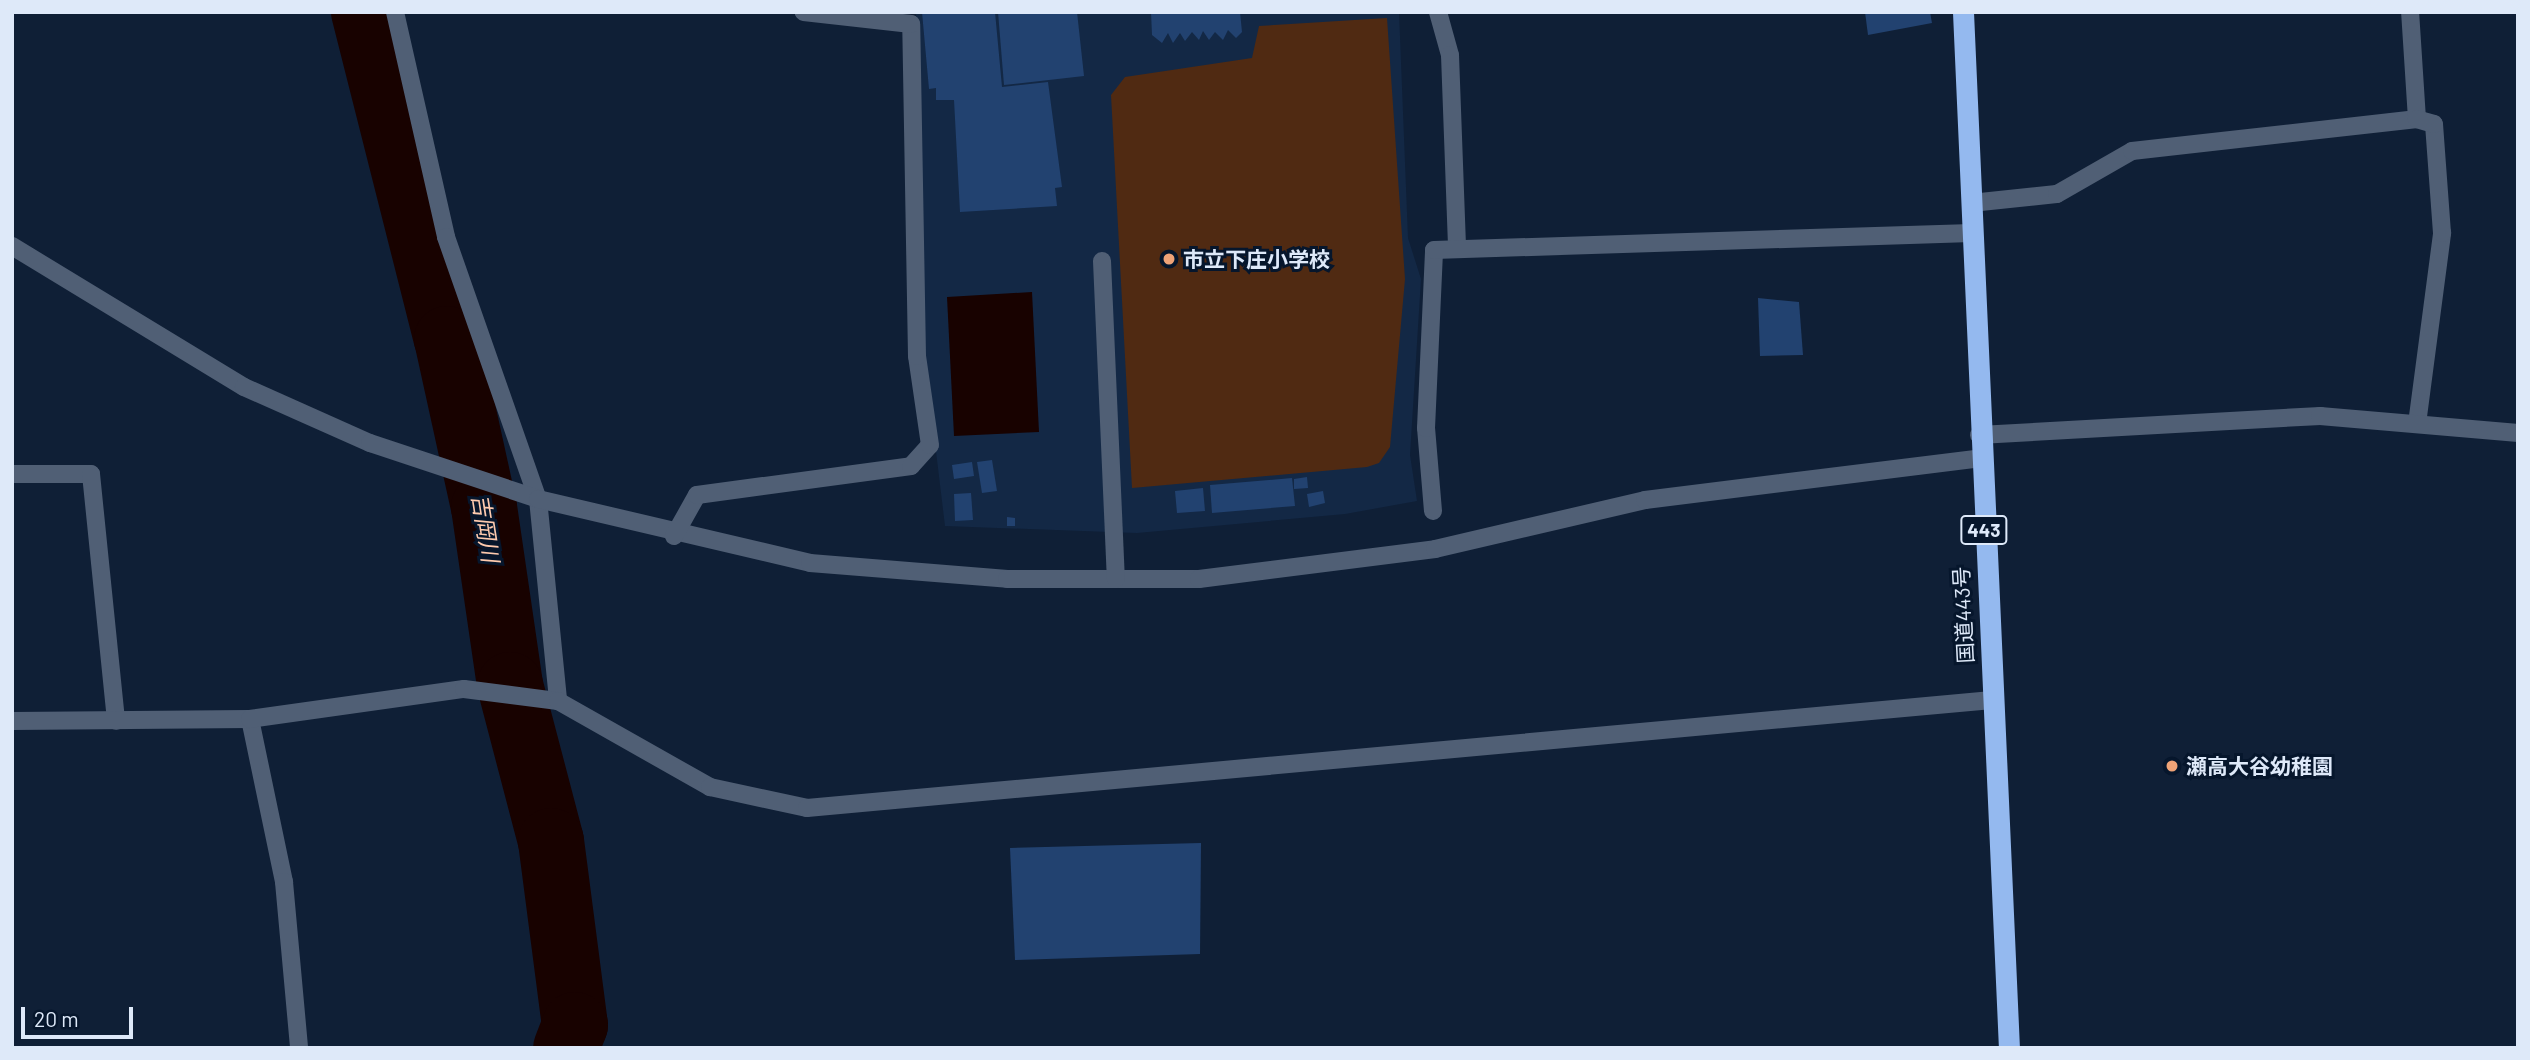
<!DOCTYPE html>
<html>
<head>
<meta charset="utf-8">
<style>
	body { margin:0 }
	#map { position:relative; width:2530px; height:1060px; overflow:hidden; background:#0f1f36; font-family:Barlow,"Noto Sans JP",sans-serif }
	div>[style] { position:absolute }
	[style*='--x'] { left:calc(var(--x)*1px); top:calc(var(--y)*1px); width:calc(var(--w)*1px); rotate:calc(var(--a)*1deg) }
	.built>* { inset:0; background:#132845 }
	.green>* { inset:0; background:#502a12 }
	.water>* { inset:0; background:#180200 }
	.river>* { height:66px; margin:-33px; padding:0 33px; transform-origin:33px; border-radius:33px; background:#180200 }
	.building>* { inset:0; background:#224270 }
	.minor>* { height:18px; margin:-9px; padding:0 9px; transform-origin:9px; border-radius:9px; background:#505f75 }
	.highway>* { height:21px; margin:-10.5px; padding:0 10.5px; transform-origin:10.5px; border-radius:10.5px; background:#94b9ef }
	.dots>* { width:19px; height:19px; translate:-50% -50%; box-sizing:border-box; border:4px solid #06162c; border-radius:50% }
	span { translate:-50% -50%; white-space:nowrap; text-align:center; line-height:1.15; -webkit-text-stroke:6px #06162c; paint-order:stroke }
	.shield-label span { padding:2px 5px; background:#06162c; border:2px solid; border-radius:5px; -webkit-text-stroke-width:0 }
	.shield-label { font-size:19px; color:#dee9f9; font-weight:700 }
	.poi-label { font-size:21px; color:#dee9f9; font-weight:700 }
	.left { translate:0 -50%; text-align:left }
	.street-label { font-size:21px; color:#dee9f9 }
	.water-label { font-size:23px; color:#fecaae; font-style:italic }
	.frame { position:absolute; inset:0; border:14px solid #dee9f9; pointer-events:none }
	.scale { position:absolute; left:21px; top:1007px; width:112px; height:32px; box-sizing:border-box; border:4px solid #dee9f9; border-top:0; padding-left:9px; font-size:21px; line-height:24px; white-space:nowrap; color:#dee9f9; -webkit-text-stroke:5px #06162c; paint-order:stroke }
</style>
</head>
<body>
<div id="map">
	<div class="built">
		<i style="clip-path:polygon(916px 12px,1399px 12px,1408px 238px,1421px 279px,1410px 455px,1417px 501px,1345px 514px,1137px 533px,945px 526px,925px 360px)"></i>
	</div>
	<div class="green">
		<i style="clip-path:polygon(1387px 18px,1405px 279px,1390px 447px,1379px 463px,1367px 467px,1132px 488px,1111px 95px,1125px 77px,1252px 58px,1259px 26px)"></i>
	</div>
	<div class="water">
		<i style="clip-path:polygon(1032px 292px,1039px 432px,954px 436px,947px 297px)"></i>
	</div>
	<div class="river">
		<i style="--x:364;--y:12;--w:337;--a:75.8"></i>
		<i style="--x:447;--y:339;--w:172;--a:77.6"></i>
		<i style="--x:484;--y:507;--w:180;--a:81.7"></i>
		<i style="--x:510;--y:685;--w:161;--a:75.3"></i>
		<i style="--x:551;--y:841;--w:186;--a:82.6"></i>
		<i style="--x:575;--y:1025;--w:25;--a:111"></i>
	</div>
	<div class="building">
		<i style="clip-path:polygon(922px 12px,995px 12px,1002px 87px,1048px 82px,1062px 187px,1055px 188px,1057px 206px,960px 212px,954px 100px,936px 100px,936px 88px,929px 89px)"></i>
		<i style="clip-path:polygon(998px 12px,1077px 12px,1084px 76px,1004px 85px)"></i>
		<i style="clip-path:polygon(1151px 12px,1240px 12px,1242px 32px,1236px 38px,1228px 30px,1223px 40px,1215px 32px,1209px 40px,1203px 31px,1199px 40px,1192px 32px,1185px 41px,1180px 33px,1173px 43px,1168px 33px,1162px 43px,1152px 35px)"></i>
		<i style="clip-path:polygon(1865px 12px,1930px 12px,1932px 23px,1868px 35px)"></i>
		<i style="clip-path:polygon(1758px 298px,1799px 302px,1803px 355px,1760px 356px)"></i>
		<i style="clip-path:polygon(992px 460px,997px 491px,982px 493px,977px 462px)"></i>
		<i style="clip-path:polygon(972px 462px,974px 476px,954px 479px,952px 465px)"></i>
		<i style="clip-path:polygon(1307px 477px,1308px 488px,1294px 489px,1294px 479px)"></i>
		<i style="clip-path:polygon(1292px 478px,1295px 506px,1212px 513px,1210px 485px)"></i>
		<i style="clip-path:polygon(1203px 488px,1205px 511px,1177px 513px,1175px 491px)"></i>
		<i style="clip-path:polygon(1323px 491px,1325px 503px,1309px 507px,1307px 494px)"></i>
		<i style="clip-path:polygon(971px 493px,973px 520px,955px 521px,954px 494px)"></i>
		<i style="clip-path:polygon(1007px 517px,1015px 518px,1015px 526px,1007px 526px)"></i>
		<i style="clip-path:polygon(1201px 843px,1200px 954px,1015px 960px,1010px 848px)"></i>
	</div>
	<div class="minor">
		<i style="--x:395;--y:12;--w:231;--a:77.2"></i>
		<i style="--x:446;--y:237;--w:278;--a:70.7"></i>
		<i style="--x:538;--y:499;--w:203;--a:84.3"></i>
		<i style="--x:1438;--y:12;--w:45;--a:74.4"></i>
		<i style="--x:1450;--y:55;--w:194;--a:87.9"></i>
		<i style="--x:1971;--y:203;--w:86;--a:-6"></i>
		<i style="--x:2057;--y:194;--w:86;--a:-29.8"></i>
		<i style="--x:2132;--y:151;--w:287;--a:-6.4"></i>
		<i style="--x:2417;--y:119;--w:107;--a:-93.7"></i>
		<i style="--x:12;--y:246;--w:271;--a:31.3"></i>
		<i style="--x:244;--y:387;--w:138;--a:24"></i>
		<i style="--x:370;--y:443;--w:177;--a:18.4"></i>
		<i style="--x:538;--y:499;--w:279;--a:13.2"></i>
		<i style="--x:810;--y:563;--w:198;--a:4.6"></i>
		<i style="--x:1007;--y:579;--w:192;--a:0"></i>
		<i style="--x:1199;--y:579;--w:238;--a:-7.2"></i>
		<i style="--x:1435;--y:549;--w:216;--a:-13.1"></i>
		<i style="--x:1645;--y:500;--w:339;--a:-7.1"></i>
		<i style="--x:1102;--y:261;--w:318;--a:87.5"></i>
		<i style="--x:2417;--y:424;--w:193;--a:-82.5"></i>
		<i style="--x:2442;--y:233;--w:109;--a:-94.2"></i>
		<i style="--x:2434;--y:124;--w:18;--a:-164"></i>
		<i style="--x:1979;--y:435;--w:342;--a:-3.2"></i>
		<i style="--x:2320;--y:416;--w:199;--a:4.9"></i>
		<i style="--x:12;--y:474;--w:79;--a:0"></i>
		<i style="--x:91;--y:474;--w:248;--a:84.2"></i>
		<i style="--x:1433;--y:511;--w:83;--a:-94.8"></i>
		<i style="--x:1426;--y:428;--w:178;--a:-87.4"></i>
		<i style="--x:1434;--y:250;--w:538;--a:-1.81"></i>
		<i style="--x:674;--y:536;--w:47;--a:-60.7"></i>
		<i style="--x:697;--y:495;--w:216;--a:-7.7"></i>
		<i style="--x:911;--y:466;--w:28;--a:-48"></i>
		<i style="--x:930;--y:445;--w:90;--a:-98.3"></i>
		<i style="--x:917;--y:356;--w:332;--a:-91"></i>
		<i style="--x:911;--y:24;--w:108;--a:-173.6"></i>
		<i style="--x:250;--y:719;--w:167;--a:78.2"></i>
		<i style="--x:284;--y:882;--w:167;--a:84.8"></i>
		<i style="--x:12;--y:721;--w:238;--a:-0.5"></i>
		<i style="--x:250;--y:719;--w:216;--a:-8"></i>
		<i style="--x:464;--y:689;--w:95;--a:7.3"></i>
		<i style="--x:558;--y:701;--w:175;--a:29.5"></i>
		<i style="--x:710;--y:787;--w:99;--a:12.2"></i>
		<i style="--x:807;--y:808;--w:1190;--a:-5.21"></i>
	</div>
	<div class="highway">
		<i style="--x:1963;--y:12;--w:1037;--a:87.46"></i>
	</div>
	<div class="dots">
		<i style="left:1169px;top:259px;background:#efa377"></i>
		<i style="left:2172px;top:766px;background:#efa377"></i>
	</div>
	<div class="shield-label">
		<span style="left:1984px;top:530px">443</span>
	</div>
	<div class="poi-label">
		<span class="left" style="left:1183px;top:259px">市立下庄小学校</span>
		<span class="left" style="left:2186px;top:766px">瀬高大谷幼稚園</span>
	</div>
	<div class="street-label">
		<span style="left:1963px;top:615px;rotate:-93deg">国道443号</span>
	</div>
	<div class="water-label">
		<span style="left:486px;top:528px;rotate:81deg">吉岡川</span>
	</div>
	<div class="frame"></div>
	<div class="scale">20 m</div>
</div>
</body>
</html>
